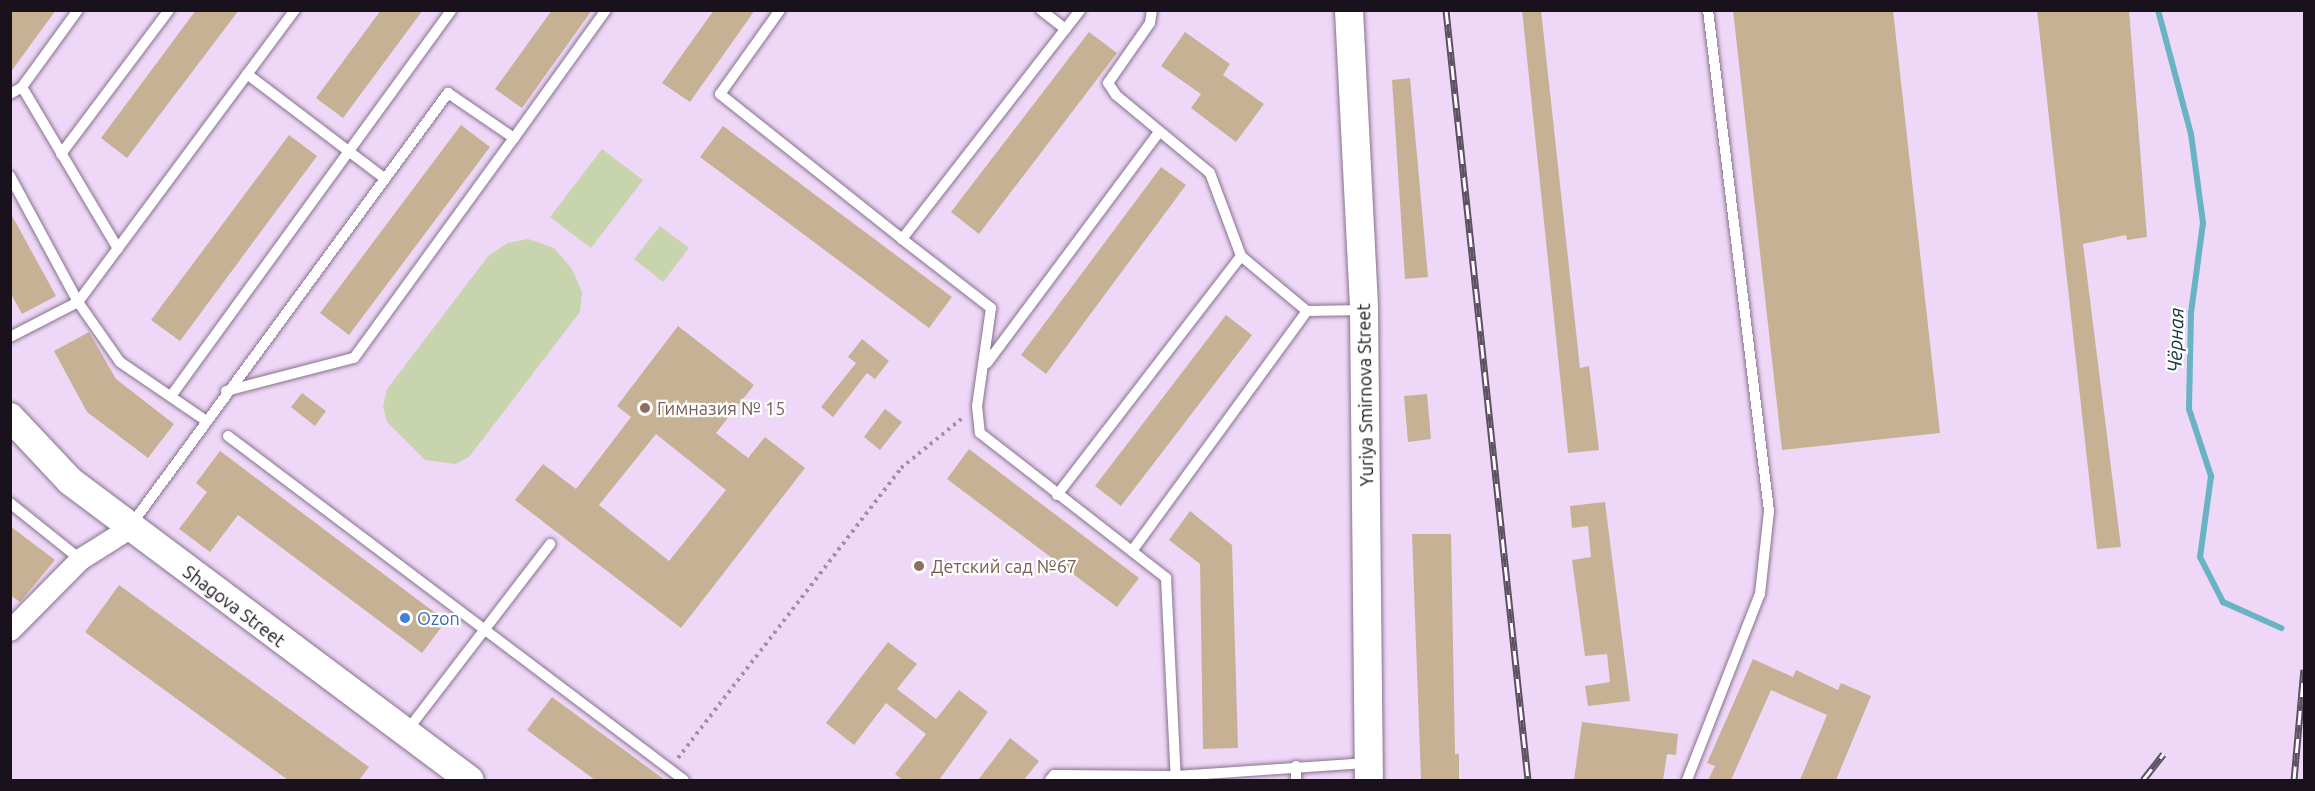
<!DOCTYPE html>
<html>
<head>
<meta charset="utf-8">
<style>
	body { margin:0 }
	#map { position:relative; width:2315px; height:791px; overflow:hidden; background:#efd8f7; font-family:Ubuntu,sans-serif }
	div>[style] { position:absolute }
	[style*='--x'] { left:calc(var(--x)*1px); top:calc(var(--y)*1px); width:calc(var(--w)*1px); rotate:calc(var(--a)*1deg) }
	.green>* { inset:0; background:#c7d4ad }
	.stream>* { height:6px; margin:-3px; padding:0 3px; transform-origin:3px; border-radius:3px; background:#68b3c4 }
	.building>* { inset:0; background:#c7b194 }
	.path>* { height:4px; margin-top:-2px; transform-origin:0; background:repeating-linear-gradient(90deg,#a190a8 0 3px,transparent 0 7.5px) }
	.roads { filter:drop-shadow(0 0 2px #86728e) drop-shadow(0 0 2px #86728e) }
	.lane>* { height:10px; margin:-5px; padding:0 5px; transform-origin:5px; border-radius:5px; background:#fff }
	.street>* { height:21px; margin:-10.5px; padding:0 10.5px; transform-origin:10.5px; border-radius:10.5px; background:#fff }
	.secondary>* { height:28px; margin:-14px; padding:0 14px; transform-origin:14px; border-radius:14px; background:#fff }
	.rail>* { height:7px; margin-top:-3.5px; transform-origin:0; background:repeating-linear-gradient(90deg,#fff 0 14px,#5d5062 0 28px); box-sizing:border-box; border-block:2px solid #5d5062 }
	.dots>* { width:16px; height:16px; translate:-50% -50%; box-sizing:border-box; border:3px solid #fff; border-radius:50% }
	span { translate:-50% -50%; white-space:nowrap; text-align:center; line-height:1.15; -webkit-text-stroke:4.5px #fff; paint-order:stroke }
	.street-label { font-size:18px; color:#19111c }
	.education-label { font-size:18px; color:#785e54 }
	.left { translate:0 -50%; text-align:left }
	.shop-label { font-size:18px; color:#366cbe }
	.water-label { font-size:20px; color:#12373f; font-style:italic }
	.frame { position:absolute; inset:0; border:12px solid #19111c; pointer-events:none }
</style>
</head>
<body>
<div id="map">
	<div class="green">
		<i style="clip-path:polygon(602px 149px,643px 180px,591px 248px,550px 217px)"></i>
		<i style="clip-path:polygon(660px 226px,689px 248px,663px 282px,634px 259px)"></i>
		<i style="clip-path:polygon(528px 239px,554px 248px,572px 269px,582px 292px,580px 312px,469px 457px,455px 464px,425px 460px,387px 422px,383px 406px,387px 389px,489px 255px,508px 243px)"></i>
	</div>
	<div class="stream">
		<i style="--x:2158;--y:10;--w:128;--a:75.1"></i>
		<i style="--x:2191;--y:134;--w:90;--a:82.3"></i>
		<i style="--x:2203;--y:223;--w:91;--a:97.6"></i>
		<i style="--x:2191;--y:313;--w:96;--a:91.2"></i>
		<i style="--x:2189;--y:409;--w:71;--a:71.8"></i>
		<i style="--x:2211;--y:476;--w:82;--a:97.7"></i>
		<i style="--x:2200;--y:557;--w:51;--a:62.9"></i>
		<i style="--x:2223;--y:602;--w:64;--a:24.1"></i>
	</div>
	<div class="building">
		<i style="clip-path:polygon(10px 10px,56px 10px,10px 73px)"></i>
		<i style="clip-path:polygon(196px 10px,239px 10px,127px 158px,101px 138px)"></i>
		<i style="clip-path:polygon(381px 10px,423px 10px,343px 118px,316px 98px)"></i>
		<i style="clip-path:polygon(552px 10px,592px 10px,522px 108px,495px 89px)"></i>
		<i style="clip-path:polygon(714px 10px,755px 10px,690px 102px,662px 83px)"></i>
		<i style="clip-path:polygon(1522px 10px,1541px 10px,1580px 368px,1589px 366px,1599px 450px,1568px 453px)"></i>
		<i style="clip-path:polygon(1733px 10px,1893px 10px,1940px 433px,1782px 450px)"></i>
		<i style="clip-path:polygon(2037px 10px,2129px 10px,2147px 237px,2127px 240px,2126px 235px,2083px 244px,2121px 547px,2097px 549px)"></i>
		<i style="clip-path:polygon(1089px 32px,1117px 53px,979px 234px,951px 212px)"></i>
		<i style="clip-path:polygon(1185px 32px,1230px 64px,1223px 75px,1264px 104px,1236px 142px,1191px 108px,1201px 94px,1161px 66px)"></i>
		<i style="clip-path:polygon(1410px 78px,1428px 277px,1405px 279px,1392px 80px)"></i>
		<i style="clip-path:polygon(461px 125px,490px 147px,349px 335px,320px 313px)"></i>
		<i style="clip-path:polygon(723px 126px,952px 297px,929px 328px,700px 157px)"></i>
		<i style="clip-path:polygon(289px 135px,317px 156px,180px 341px,151px 320px)"></i>
		<i style="clip-path:polygon(1161px 167px,1186px 185px,1046px 374px,1021px 355px)"></i>
		<i style="clip-path:polygon(10px 212px,56px 296px,22px 314px,10px 292px)"></i>
		<i style="clip-path:polygon(1226px 315px,1252px 335px,1121px 506px,1095px 486px)"></i>
		<i style="clip-path:polygon(evenodd,678px 326px,754px 385px,716px 433px,748px 458px,765px 437px,805px 468px,681px 628px,515px 500px,543px 464px,576px 489px,631px 417px,617px 406px,678px 326px,656px 434px,726px 490px,669px 561px,599px 505px,656px 434px)"></i>
		<i style="clip-path:polygon(89px 332px,116px 379px,174px 424px,148px 458px,87px 412px,54px 351px)"></i>
		<i style="clip-path:polygon(862px 339px,889px 361px,875px 379px,867px 373px,833px 417px,821px 407px,856px 363px,848px 357px)"></i>
		<i style="clip-path:polygon(302px 393px,326px 411px,315px 426px,291px 407px)"></i>
		<i style="clip-path:polygon(1427px 394px,1431px 439px,1408px 442px,1404px 396px)"></i>
		<i style="clip-path:polygon(885px 409px,902px 422px,880px 450px,864px 437px)"></i>
		<i style="clip-path:polygon(969px 449px,1139px 578px,1117px 607px,947px 479px)"></i>
		<i style="clip-path:polygon(220px 451px,446px 621px,422px 653px,238px 515px,210px 552px,179px 529px,207px 492px,196px 483px)"></i>
		<i style="clip-path:polygon(1605px 502px,1630px 701px,1588px 706px,1585px 686px,1610px 682px,1607px 654px,1585px 656px,1572px 560px,1591px 557px,1588px 526px,1572px 528px,1570px 506px)"></i>
		<i style="clip-path:polygon(1190px 511px,1232px 545px,1238px 748px,1203px 749px,1200px 564px,1169px 540px)"></i>
		<i style="clip-path:polygon(10px 526px,55px 560px,20px 602px,10px 595px)"></i>
		<i style="clip-path:polygon(1412px 534px,1451px 534px,1455px 754px,1459px 754px,1459px 780px,1421px 780px)"></i>
		<i style="clip-path:polygon(119px 585px,369px 767px,359px 780px,288px 780px,85px 632px)"></i>
		<i style="clip-path:polygon(888px 642px,917px 664px,897px 689px,936px 719px,959px 690px,988px 712px,939px 780px,903px 780px,895px 774px,926px 734px,886px 703px,854px 745px,826px 723px)"></i>
		<i style="clip-path:polygon(1753px 659px,1793px 677px,1796px 670px,1838px 690px,1841px 683px,1871px 696px,1836px 780px,1800px 780px,1827px 715px,1771px 690px,1731px 780px,1708px 780px,1715px 766px,1707px 763px)"></i>
		<i style="clip-path:polygon(552px 697px,665px 780px,595px 780px,527px 730px)"></i>
		<i style="clip-path:polygon(1582px 722px,1678px 734px,1676px 755px,1667px 754px,1663px 780px,1574px 780px)"></i>
		<i style="clip-path:polygon(1010px 738px,1039px 761px,1024px 780px,978px 780px)"></i>
	</div>
	<div class="path">
		<i style="--x:1201;--y:10;--w:27;--a:0"></i>
		<i style="--x:678;--y:758;--w:366;--a:-52.4"></i>
		<i style="--x:901;--y:468;--w:82;--a:-39.1"></i>
	</div>
	<div class="roads">
		<div class="lane">
			<i style="--x:780;--y:10;--w:103;--a:125.5"></i>
			<i style="--x:720;--y:94;--w:233;--a:38.5"></i>
			<i style="--x:902;--y:239;--w:290;--a:-52.1"></i>
			<i style="--x:1041;--y:10;--w:31;--a:38"></i>
			<i style="--x:1152;--y:10;--w:13;--a:99"></i>
			<i style="--x:1150;--y:23;--w:73;--a:125"></i>
			<i style="--x:1108;--y:83;--w:14;--a:56"></i>
			<i style="--x:1116;--y:95;--w:122;--a:39.7"></i>
			<i style="--x:1210;--y:173;--w:89;--a:69.5"></i>
			<i style="--x:1241;--y:256;--w:86;--a:39.8"></i>
			<i style="--x:1307;--y:311;--w:57;--a:-1"></i>
			<i style="--x:247;--y:74;--w:172;--a:37.2"></i>
			<i style="--x:22;--y:87;--w:188;--a:59.3"></i>
			<i style="--x:10;--y:94;--w:14;--a:-30"></i>
			<i style="--x:22;--y:87;--w:95;--a:-54"></i>
			<i style="--x:61;--y:154;--w:180;--a:-53.1"></i>
			<i style="--x:10;--y:176;--w:143;--a:61.6"></i>
			<i style="--x:78;--y:302;--w:73;--a:55"></i>
			<i style="--x:120;--y:362;--w:103;--a:34.3"></i>
			<i style="--x:902;--y:239;--w:113;--a:37.8"></i>
			<i style="--x:991;--y:308;--w:99;--a:98.1"></i>
			<i style="--x:977;--y:406;--w:27;--a:84"></i>
			<i style="--x:980;--y:433;--w:236;--a:37.9"></i>
			<i style="--x:1166;--y:578;--w:202;--a:87.2"></i>
			<i style="--x:10;--y:337;--w:76;--a:-27.2"></i>
			<i style="--x:78;--y:302;--w:364;--a:-53.4"></i>
			<i style="--x:987;--y:363;--w:288;--a:-53.3"></i>
			<i style="--x:226;--y:391;--w:132;--a:-14.5"></i>
			<i style="--x:354;--y:358;--w:272;--a:-54"></i>
			<i style="--x:171;--y:396;--w:477;--a:-54"></i>
			<i style="--x:228;--y:436;--w:571;--a:37.03"></i>
			<i style="--x:1057;--y:495;--w:302;--a:-52.4"></i>
			<i style="--x:10;--y:503;--w:90;--a:38.7"></i>
			<i style="--x:131;--y:525;--w:536;--a:-53.73"></i>
			<i style="--x:448;--y:93;--w:80;--a:34.3"></i>
			<i style="--x:514;--y:138;--w:158;--a:-54.3"></i>
			<i style="--x:1132;--y:551;--w:297;--a:-53.9"></i>
			<i style="--x:406;--y:732;--w:237;--a:-52.5"></i>
			<i style="--x:1050;--y:780;--w:6;--a:-51"></i>
			<i style="--x:1054;--y:775;--w:122;--a:0.5"></i>
			<i style="--x:1176;--y:776;--w:193;--a:-3.9"></i>
			<i style="--x:1296;--y:780;--w:14;--a:-90"></i>
			<i style="--x:1687;--y:780;--w:200;--a:-68.6"></i>
			<i style="--x:1760;--y:594;--w:83;--a:-83.8"></i>
			<i style="--x:1769;--y:511;--w:505;--a:-96.94"></i>
		</div>
		<div class="street">
			<i style="--x:10;--y:630;--w:100;--a:-45.4"></i>
			<i style="--x:80;--y:559;--w:58;--a:-32.3"></i>
		</div>
		<div class="secondary">
			<i style="--x:1349;--y:10;--w:300;--a:87.1"></i>
			<i style="--x:1364;--y:310;--w:470;--a:89.4"></i>
			<i style="--x:10;--y:417;--w:88;--a:46.8"></i>
			<i style="--x:70;--y:481;--w:499;--a:36.8"></i>
		</div>
	</div>
	<div class="rail">
		<i style="--x:1446;--y:10;--w:774;--a:83.92"></i>
		<i style="--x:2143;--y:780;--w:33;--a:-52"></i>
		<i style="--x:2294;--y:780;--w:111;--a:-84.9"></i>
	</div>
	<div class="dots">
		<i style="left:645px;top:408px;background:#8d6e63"></i>
		<i style="left:919px;top:566px;background:#8d6e63"></i>
		<i style="left:405px;top:618px;background:#3f7fe0"></i>
	</div>
	<div class="street-label">
		<span style="left:1365px;top:395px;rotate:-91deg">Yuriya Smirnova Street</span>
		<span style="left:234px;top:606px;rotate:37deg">Shagova Street</span>
	</div>
	<div class="education-label">
		<span class="left" style="left:657px;top:408px">Гимназия № 15</span>
		<span class="left" style="left:931px;top:566px">Детский сад №67</span>
	</div>
	<div class="shop-label">
		<span class="left" style="left:417px;top:618px">Ozon</span>
	</div>
	<div class="water-label">
		<span style="left:2175px;top:340px;rotate:-88deg">Чёрная</span>
	</div>
	<div class="frame"></div>
</div>
</body>
</html>
